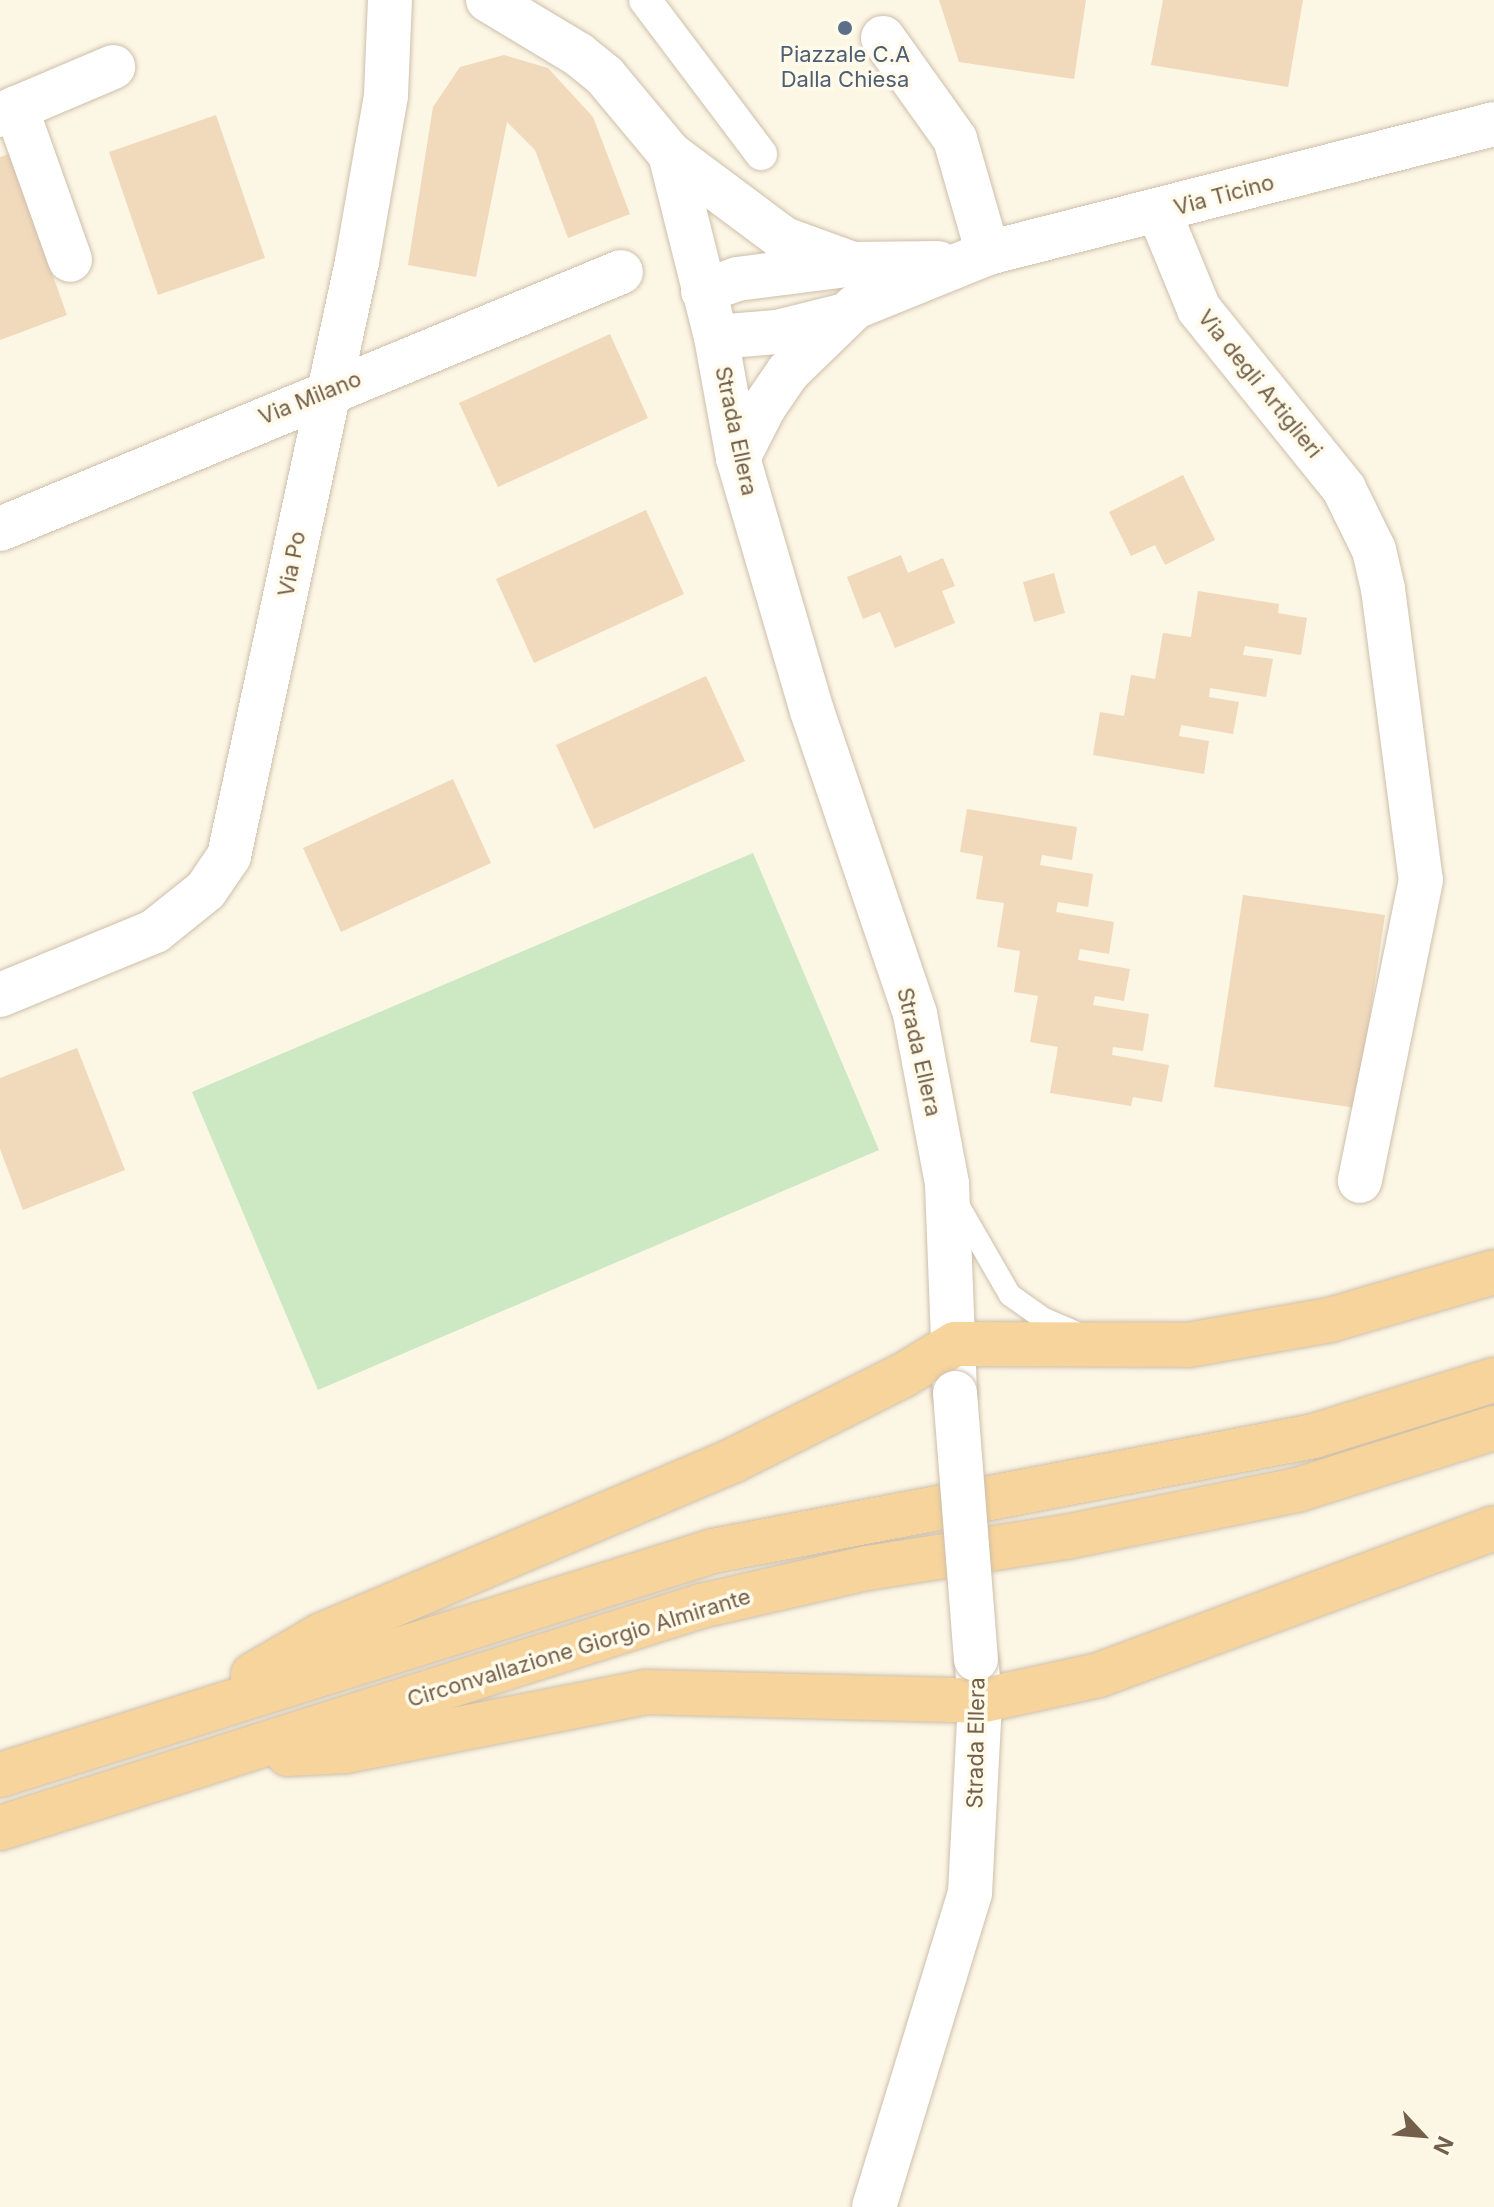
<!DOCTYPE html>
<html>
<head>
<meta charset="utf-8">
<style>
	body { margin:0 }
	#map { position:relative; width:1494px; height:2207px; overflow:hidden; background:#fcf6e4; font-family:Inter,sans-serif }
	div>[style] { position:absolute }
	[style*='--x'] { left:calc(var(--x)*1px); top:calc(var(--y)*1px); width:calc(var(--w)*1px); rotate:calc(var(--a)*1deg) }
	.green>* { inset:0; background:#cce9c3 }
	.building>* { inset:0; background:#f1d9bc }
	.roads { filter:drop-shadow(0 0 2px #cdbfab) drop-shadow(0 0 2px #cdbfab) }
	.service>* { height:22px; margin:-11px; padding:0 11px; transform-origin:11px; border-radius:11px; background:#fff }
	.pedestrian>* { height:32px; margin:-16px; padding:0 16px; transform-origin:16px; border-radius:16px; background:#fff }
	.minor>* { height:44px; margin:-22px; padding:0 22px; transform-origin:22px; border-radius:22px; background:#fff }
	.trunk>* { height:44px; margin:-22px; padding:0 22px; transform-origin:22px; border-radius:22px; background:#f7d49c }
	.bridges { filter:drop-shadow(0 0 2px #cdbfab) drop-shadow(0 0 2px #cdbfab) }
	.minor-bridge>* { height:44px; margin:-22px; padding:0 22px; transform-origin:22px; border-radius:22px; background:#fff }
	.dots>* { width:22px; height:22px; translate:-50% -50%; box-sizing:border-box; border:4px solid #fffaea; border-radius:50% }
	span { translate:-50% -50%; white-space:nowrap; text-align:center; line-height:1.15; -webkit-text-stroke:7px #fffaea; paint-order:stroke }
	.service-label { font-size:22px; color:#4e5e75 }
	.street-label { font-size:22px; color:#74604a }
	.north { position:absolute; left:1382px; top:2095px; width:80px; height:80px; -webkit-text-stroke:6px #fffaea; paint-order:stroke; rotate:116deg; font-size:22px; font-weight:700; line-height:32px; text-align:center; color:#74604a }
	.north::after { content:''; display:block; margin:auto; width:28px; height:36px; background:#74604a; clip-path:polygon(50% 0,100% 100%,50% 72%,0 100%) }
</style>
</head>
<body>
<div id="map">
	<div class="green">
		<i style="clip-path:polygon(753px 853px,879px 1150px,318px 1390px,192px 1092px)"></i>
	</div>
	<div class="building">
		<i style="clip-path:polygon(939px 0,1086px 0,1074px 79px,959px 62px)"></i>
		<i style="clip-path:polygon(1163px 0,1303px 0,1288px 87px,1151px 65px)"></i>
		<i style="clip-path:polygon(504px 55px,548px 68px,593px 117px,630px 214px,568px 238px,535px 150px,507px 122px,476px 277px,408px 265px,433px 107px,460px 67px)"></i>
		<i style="clip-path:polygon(216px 115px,265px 258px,158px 295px,109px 152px)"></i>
		<i style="clip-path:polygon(9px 154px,67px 315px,0 340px,0 157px)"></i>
		<i style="clip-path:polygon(610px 334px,648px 418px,498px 487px,459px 403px)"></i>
		<i style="clip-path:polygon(1183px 475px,1215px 540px,1165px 565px,1155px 545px,1131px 556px,1109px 512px)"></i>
		<i style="clip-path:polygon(646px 510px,684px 594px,534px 663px,496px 579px)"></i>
		<i style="clip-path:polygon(901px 555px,908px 573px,943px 558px,955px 586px,942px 591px,955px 623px,895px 648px,880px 612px,863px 619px,847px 577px)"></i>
		<i style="clip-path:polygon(1054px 573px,1065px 613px,1034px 622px,1023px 582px)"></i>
		<i style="clip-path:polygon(1198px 591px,1279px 604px,1278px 613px,1307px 618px,1301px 655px,1245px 646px,1243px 655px,1273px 659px,1266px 697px,1210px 688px,1209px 697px,1239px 702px,1233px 734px,1181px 725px,1179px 736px,1209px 741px,1204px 774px,1093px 755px,1100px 712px,1124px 716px,1131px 675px,1155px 679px,1163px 633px,1191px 637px)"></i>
		<i style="clip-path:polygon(706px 676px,745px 761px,594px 829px,556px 745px)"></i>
		<i style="clip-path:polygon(453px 779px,491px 863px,341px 932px,303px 848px)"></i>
		<i style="clip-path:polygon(967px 809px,1077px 827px,1072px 860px,1042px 855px,1040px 865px,1093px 874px,1088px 907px,1058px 902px,1056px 912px,1114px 922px,1109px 954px,1080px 949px,1078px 960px,1130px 969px,1124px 1001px,1095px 996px,1093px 1005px,1149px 1014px,1143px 1051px,1113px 1047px,1112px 1055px,1169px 1065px,1162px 1102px,1133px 1097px,1131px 1106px,1050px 1093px,1058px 1047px,1030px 1042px,1038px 996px,1014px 992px,1020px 951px,997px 947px,1004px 903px,976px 899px,983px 856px,960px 852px)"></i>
		<i style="clip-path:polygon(1243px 895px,1385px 915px,1356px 1108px,1214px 1087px)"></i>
		<i style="clip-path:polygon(77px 1048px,125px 1170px,23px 1210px,0 1149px,0 1078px)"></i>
	</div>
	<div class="roads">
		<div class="service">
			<i style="--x:957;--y:1203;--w:106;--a:60.1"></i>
			<i style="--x:1010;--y:1295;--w:42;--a:35.2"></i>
			<i style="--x:1044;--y:1319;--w:38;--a:23"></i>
		</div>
		<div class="pedestrian">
			<i style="--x:645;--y:0;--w:193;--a:53"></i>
		</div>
		<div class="minor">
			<i style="--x:488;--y:0;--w:105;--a:31"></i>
			<i style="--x:578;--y:54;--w:35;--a:39"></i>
			<i style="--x:605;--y:76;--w:102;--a:50.2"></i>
			<i style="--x:670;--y:154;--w:189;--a:75.9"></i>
			<i style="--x:716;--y:337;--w:123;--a:79.7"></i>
			<i style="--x:738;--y:458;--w:264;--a:73.7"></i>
			<i style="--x:812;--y:711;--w:320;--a:71.2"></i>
			<i style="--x:915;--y:1014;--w:173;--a:79.3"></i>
			<i style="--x:947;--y:1184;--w:209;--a:87.8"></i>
			<i style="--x:883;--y:38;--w:124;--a:54.5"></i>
			<i style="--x:955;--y:139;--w:119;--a:73.9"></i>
			<i style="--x:16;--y:108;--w:161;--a:70.4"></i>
			<i style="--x:0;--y:115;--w:123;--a:-23"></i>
			<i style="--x:670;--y:154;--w:142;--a:36.7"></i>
			<i style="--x:784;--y:239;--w:73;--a:19.9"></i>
			<i style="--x:853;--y:264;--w:85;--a:-0.7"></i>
			<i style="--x:1159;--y:212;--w:105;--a:67.6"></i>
			<i style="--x:1199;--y:309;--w:231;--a:51.1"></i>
			<i style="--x:1344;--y:489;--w:68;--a:63.8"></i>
			<i style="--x:1374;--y:550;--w:40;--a:77"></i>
			<i style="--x:1383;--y:589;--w:293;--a:82.6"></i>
			<i style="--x:1421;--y:880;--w:307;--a:101.5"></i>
			<i style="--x:703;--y:291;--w:36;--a:-19"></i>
			<i style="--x:737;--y:279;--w:111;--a:-7.3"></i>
			<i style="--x:716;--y:337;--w:61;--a:-4.7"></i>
			<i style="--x:777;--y:332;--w:66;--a:-14"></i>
			<i style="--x:738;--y:458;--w:57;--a:-63"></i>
			<i style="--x:764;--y:407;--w:42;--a:-55.6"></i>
			<i style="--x:788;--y:372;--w:93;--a:-44.1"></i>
			<i style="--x:855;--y:307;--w:144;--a:-22.1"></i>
			<i style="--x:988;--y:253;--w:522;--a:-14.3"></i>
			<i style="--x:0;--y:529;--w:672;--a:-22.48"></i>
			<i style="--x:0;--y:995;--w:168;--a:-22.4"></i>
			<i style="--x:155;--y:931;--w:65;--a:-38.8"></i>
			<i style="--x:206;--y:890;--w:41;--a:-55.9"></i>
			<i style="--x:229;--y:856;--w:608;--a:-77.84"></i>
			<i style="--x:357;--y:262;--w:169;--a:-80.1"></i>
			<i style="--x:386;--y:95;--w:95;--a:-87.6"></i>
			<i style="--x:874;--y:2207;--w:328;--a:-73"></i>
			<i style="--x:970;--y:1893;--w:192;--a:-87"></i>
			<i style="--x:980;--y:1701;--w:36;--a:-95"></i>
		</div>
		<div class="trunk">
			<i style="--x:253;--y:1675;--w:78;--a:-30.2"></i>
			<i style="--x:320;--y:1636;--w:450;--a:-23"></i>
			<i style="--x:734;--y:1460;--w:188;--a:-26.6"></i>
			<i style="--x:902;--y:1376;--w:62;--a:-31.1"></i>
			<i style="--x:955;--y:1344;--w:233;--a:0.2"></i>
			<i style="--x:1188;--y:1345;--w:144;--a:-10"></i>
			<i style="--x:1330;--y:1320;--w:171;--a:-16.3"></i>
			<i style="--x:288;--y:1754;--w:58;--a:-3"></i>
			<i style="--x:346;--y:1751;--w:306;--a:-11.1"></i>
			<i style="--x:646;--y:1692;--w:334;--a:1.5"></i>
			<i style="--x:980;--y:1701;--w:122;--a:-12.3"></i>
			<i style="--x:1099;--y:1675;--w:421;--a:-20.4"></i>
			<i style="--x:0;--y:1775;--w:747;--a:-17.44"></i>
			<i style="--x:713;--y:1551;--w:612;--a:-10.83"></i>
			<i style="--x:1314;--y:1436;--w:189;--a:-17.3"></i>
			<i style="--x:0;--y:1828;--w:735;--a:-17.57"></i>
			<i style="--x:701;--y:1606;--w:170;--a:-12.9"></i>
			<i style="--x:867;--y:1568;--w:201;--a:-8.9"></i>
			<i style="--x:1066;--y:1537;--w:236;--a:-11.5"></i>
			<i style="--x:1297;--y:1490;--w:207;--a:-17.5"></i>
		</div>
	</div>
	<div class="bridges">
		<div class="minor-bridge">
			<i style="--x:955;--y:1393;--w:267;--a:85.5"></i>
		</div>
	</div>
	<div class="dots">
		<i style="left:845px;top:28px;background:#5c6f8a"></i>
	</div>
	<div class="service-label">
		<span style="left:845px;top:67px">Piazzale C.A<br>Dalla Chiesa</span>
	</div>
	<div class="street-label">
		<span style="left:1224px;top:195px;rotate:-15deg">Via Ticino</span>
		<span style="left:1260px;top:384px;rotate:51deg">Via degli Artiglieri</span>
		<span style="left:310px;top:398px;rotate:-22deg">Via Milano</span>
		<span style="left:736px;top:431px;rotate:78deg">Strada Ellera</span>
		<span style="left:292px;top:564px;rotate:-79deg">Via Po</span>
		<span style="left:919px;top:1052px;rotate:77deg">Strada Ellera</span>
		<span style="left:579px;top:1648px;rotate:-17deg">Circonvallazione Giorgio Almirante</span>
		<span style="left:976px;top:1743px;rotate:-89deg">Strada Ellera</span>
	</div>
	<div class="north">N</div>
</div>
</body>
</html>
